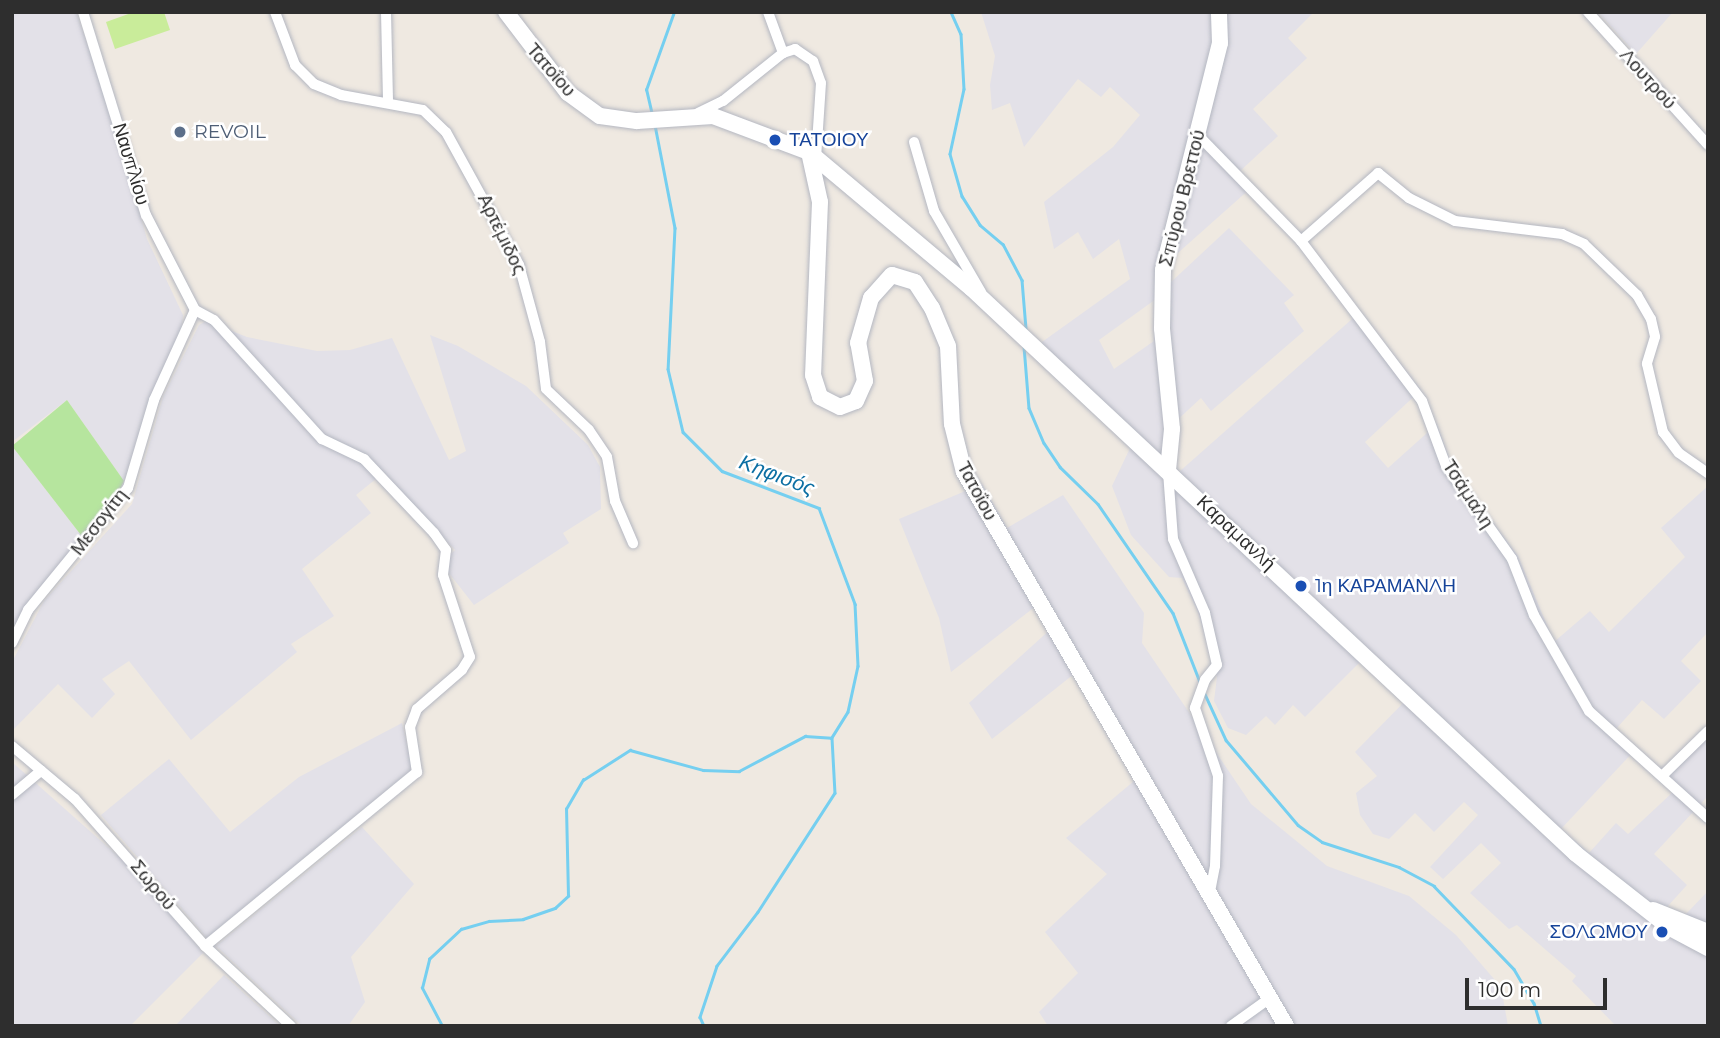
<!DOCTYPE html>
<html>
<head>
<meta charset="utf-8">
<style>
	body { margin:0 }
	#map { position:relative; width:1720px; height:1038px; overflow:hidden; background:#efe9e1; font-family:Montserrat,sans-serif }
	div>[style] { position:absolute }
	[style*='--x'] { left:calc(var(--x)*1px); top:calc(var(--y)*1px); width:calc(var(--w)*1px); rotate:calc(var(--a)*1deg) }
	.industrial>* { inset:0; background:#e3e1e8 }
	.green>* { inset:0; background:#b6e59e }
	.pitch>* { inset:0; background:#c9ec9a }
	.stream>* { height:2.5px; margin:-1.25px; padding:0 1.25px; transform-origin:1.25px; border-radius:1.25px; background:#75cff0 }
	.roads { filter:drop-shadow(0 0 2px #b4b7c1) drop-shadow(0 0 2px #b4b7c1) }
	.street>* { height:10px; margin:-5px; padding:0 5px; transform-origin:5px; border-radius:5px; background:#fff }
	.secondary>* { height:16px; margin:-8px; padding:0 8px; transform-origin:8px; border-radius:8px; background:#fff }
	.dots>* { width:19px; height:19px; translate:-50% -50%; box-sizing:border-box; border:4px solid #fff; border-radius:50% }
	span { translate:-50% -50%; white-space:nowrap; text-align:center; line-height:1.15; -webkit-text-stroke:5px #fff; paint-order:stroke }
	.street-label { font-size:19px; color:#2e2e2e }
	.service-label { font-size:19px; color:#4e5e75 }
	.left { translate:0 -50%; text-align:left }
	.transit-label { font-size:19px; color:#164399 }
	.right { translate:-100% -50%; text-align:right }
	.water-label { font-size:21px; color:#0d6fa3; font-style:italic }
	.frame { position:absolute; inset:0; border:14px solid #2e2e2e; pointer-events:none }
	.scale { position:absolute; left:1465px; top:978px; width:142px; height:32px; box-sizing:border-box; border:4px solid #2e2e2e; border-top:0; padding-left:9px; font-size:21px; line-height:24px; white-space:nowrap; color:#2e2e2e; -webkit-text-stroke:5px #fff; paint-order:stroke }
</style>
</head>
<body>
<div id="map">
	<div class="industrial">
		<i style="clip-path:polygon(12px 12px,76px 12px,109px 107px,147px 239px,183px 315px,181px 332px,152px 393px,124px 481px,67px 400px,12px 442px)"></i>
		<i style="clip-path:polygon(evenodd,981px 12px,1314px 12px,1288px 38px,1307px 58px,1253px 109px,1278px 136px,1239px 172px,1252px 187px,1170px 260px,1170px 283px,1229px 228px,1294px 295px,1284px 303px,1304px 331px,1211px 411px,1201px 398px,1174px 423px,1172px 465px,1179px 472px,1360px 312px,1421px 390px,1365px 442px,1388px 468px,1437px 424px,1453px 469px,1518px 556px,1554px 642px,1590px 611px,1609px 632px,1685px 557px,1661px 528px,1708px 486px,1708px 632px,1681px 661px,1701px 681px,1664px 719px,1642px 700px,1615px 730px,1635px 750px,1561px 829px,1589px 853px,1616px 823px,1628px 834px,1674px 791px,1658px 776px,1708px 725px,1708px 796px,1654px 854px,1687px 885px,1667px 907px,1685px 915px,1708px 891px,1708px 1026px,1616px 1026px,1572px 981px,1576px 976px,1517px 925px,1509px 929px,1470px 893px,1501px 863px,1481px 843px,1443px 879px,1430px 867px,1478px 815px,1464px 802px,1434px 832px,1415px 813px,1389px 839px,1373px 834px,1360px 815px,1356px 793px,1377px 776px,1355px 752px,1413px 693px,1369px 653px,1305px 717px,1293px 705px,1275px 725px,1266px 716px,1246px 735px,1228px 728px,1214px 701px,1217px 677px,1198px 612px,1182px 578px,1169px 577px,1131px 535px,1112px 486px,1131px 446px,1033px 354px,1042px 342px,1130px 279px,1119px 239px,1093px 259px,1078px 232px,1054px 249px,1044px 202px,1113px 147px,1140px 115px,1110px 87px,1101px 97px,1078px 79px,1024px 147px,1010px 103px,992px 110px,990px 85px,995px 56px,981px 12px,1156px 299px,1154px 341px,1114px 369px,1099px 340px,1156px 299px)"></i>
		<i style="clip-path:polygon(1598px 12px,1673px 12px,1636px 54px)"></i>
		<i style="clip-path:polygon(206px 321px,247px 337px,317px 351px,350px 350px,392px 338px,449px 460px,466px 451px,430px 335px,458px 346px,526px 386px,588px 445px,600px 467px,601px 509px,563px 533px,569px 543px,474px 605px,441px 563px,455px 550px,382px 474px,356px 495px,371px 513px,302px 569px,334px 616px,291px 644px,297px 652px,191px 740px,129px 661px,102px 679px,115px 694px,92px 718px,58px 684px,12px 731px,12px 662px,44px 601px,132px 504px,163px 397px,199px 325px)"></i>
		<i style="clip-path:polygon(12px 446px,84px 539px,12px 628px)"></i>
		<i style="clip-path:polygon(982px 484px,1007px 528px,1063px 495px,1144px 613px,1142px 643px,1251px 804px,1327px 866px,1409px 896px,1456px 935px,1501px 987px,1508px 1026px,1048px 1026px,1039px 1012px,1078px 973px,1045px 932px,1107px 874px,1066px 838px,1140px 776px,1074px 674px,992px 739px,969px 703px,1053px 627px,1036px 606px,951px 672px,939px 618px,899px 519px)"></i>
		<i style="clip-path:polygon(402px 723px,413px 771px,207px 938px,101px 815px,169px 759px,230px 832px,299px 777px)"></i>
		<i style="clip-path:polygon(12px 762px,136px 872px,203px 953px,130px 1026px,12px 1026px)"></i>
		<i style="clip-path:polygon(362px 827px,414px 884px,351px 957px,365px 1002px,348px 1026px,302px 1026px,216px 946px)"></i>
		<i style="clip-path:polygon(224px 975px,280px 1026px,175px 1026px)"></i>
	</div>
	<div class="green">
		<i style="clip-path:polygon(67px 400px,124px 481px,113px 504px,84px 539px,12px 446px)"></i>
	</div>
	<div class="pitch">
		<i style="clip-path:polygon(134px 12px,164px 12px,170px 30px,115px 49px,106px 22px)"></i>
	</div>
	<div class="stream">
		<i style="--x:951;--y:12;--w:24;--a:66"></i>
		<i style="--x:961;--y:34;--w:55;--a:86.9"></i>
		<i style="--x:964;--y:89;--w:66;--a:102.2"></i>
		<i style="--x:950;--y:154;--w:44;--a:74.1"></i>
		<i style="--x:962;--y:196;--w:34;--a:58"></i>
		<i style="--x:980;--y:225;--w:30;--a:40"></i>
		<i style="--x:1003;--y:244;--w:41;--a:62.2"></i>
		<i style="--x:1022;--y:280;--w:49;--a:85.3"></i>
		<i style="--x:652;--y:115;--w:26;--a:-103"></i>
		<i style="--x:646;--y:90;--w:83;--a:-70.3"></i>
		<i style="--x:655;--y:125;--w:105;--a:79"></i>
		<i style="--x:675;--y:228;--w:141;--a:92.8"></i>
		<i style="--x:668;--y:369;--w:65;--a:76.6"></i>
		<i style="--x:683;--y:432;--w:55;--a:45"></i>
		<i style="--x:722;--y:471;--w:104;--a:20.9"></i>
		<i style="--x:819;--y:508;--w:103;--a:69.4"></i>
		<i style="--x:855;--y:604;--w:62;--a:87.2"></i>
		<i style="--x:858;--y:666;--w:47;--a:102.3"></i>
		<i style="--x:848;--y:712;--w:31;--a:122"></i>
		<i style="--x:832;--y:738;--w:55;--a:86.9"></i>
		<i style="--x:835;--y:793;--w:142;--a:122.9"></i>
		<i style="--x:758;--y:912;--w:68;--a:127.2"></i>
		<i style="--x:717;--y:966;--w:54;--a:108.4"></i>
		<i style="--x:700;--y:1017;--w:10;--a:66"></i>
		<i style="--x:1024;--y:346;--w:62;--a:85.4"></i>
		<i style="--x:1029;--y:408;--w:38;--a:67"></i>
		<i style="--x:1044;--y:443;--w:29;--a:56"></i>
		<i style="--x:1060;--y:467;--w:53;--a:44.2"></i>
		<i style="--x:1098;--y:504;--w:132;--a:55.5"></i>
		<i style="--x:1173;--y:613;--w:74;--a:68.6"></i>
		<i style="--x:1204;--y:692;--w:53;--a:65.4"></i>
		<i style="--x:1226;--y:740;--w:111;--a:49.7"></i>
		<i style="--x:1298;--y:825;--w:29;--a:35"></i>
		<i style="--x:1322;--y:842;--w:81;--a:18"></i>
		<i style="--x:1399;--y:867;--w:40;--a:28"></i>
		<i style="--x:1434;--y:886;--w:115;--a:46.1"></i>
		<i style="--x:1514;--y:969;--w:39;--a:60"></i>
		<i style="--x:1534;--y:1003;--w:24;--a:73"></i>
		<i style="--x:442;--y:1026;--w:43;--a:-117.8"></i>
		<i style="--x:422;--y:988;--w:30;--a:-76"></i>
		<i style="--x:429;--y:959;--w:44;--a:-43.2"></i>
		<i style="--x:461;--y:929;--w:29;--a:-16"></i>
		<i style="--x:489;--y:921;--w:34;--a:-3"></i>
		<i style="--x:523;--y:919;--w:34;--a:-19"></i>
		<i style="--x:555;--y:908;--w:18;--a:-43"></i>
		<i style="--x:568;--y:896;--w:87;--a:-91.3"></i>
		<i style="--x:566;--y:809;--w:34;--a:-60"></i>
		<i style="--x:583;--y:780;--w:56;--a:-32.6"></i>
		<i style="--x:630;--y:750;--w:76;--a:15.3"></i>
		<i style="--x:703;--y:770;--w:36;--a:2"></i>
		<i style="--x:739;--y:771;--w:75;--a:-27.9"></i>
		<i style="--x:805;--y:736;--w:26;--a:4"></i>
	</div>
	<div class="roads">
		<div class="street">
			<i style="--x:83;--y:12;--w:213;--a:72.8"></i>
			<i style="--x:146;--y:215;--w:107;--a:62.7"></i>
			<i style="--x:275;--y:12;--w:57;--a:69.3"></i>
			<i style="--x:295;--y:65;--w:27;--a:45"></i>
			<i style="--x:314;--y:84;--w:29;--a:22"></i>
			<i style="--x:341;--y:95;--w:83;--a:10.4"></i>
			<i style="--x:423;--y:110;--w:32;--a:44"></i>
			<i style="--x:446;--y:132;--w:152;--a:61.2"></i>
			<i style="--x:519;--y:265;--w:80;--a:74.7"></i>
			<i style="--x:540;--y:342;--w:47;--a:82.7"></i>
			<i style="--x:546;--y:389;--w:59;--a:43.6"></i>
			<i style="--x:589;--y:430;--w:32;--a:56"></i>
			<i style="--x:607;--y:457;--w:45;--a:79.7"></i>
			<i style="--x:615;--y:501;--w:46;--a:66.8"></i>
			<i style="--x:386;--y:12;--w:90;--a:88.7"></i>
			<i style="--x:768;--y:12;--w:44;--a:69.9"></i>
			<i style="--x:1588;--y:12;--w:179;--a:47.9"></i>
			<i style="--x:698;--y:113;--w:28;--a:-26"></i>
			<i style="--x:723;--y:101;--w:77;--a:-38.7"></i>
			<i style="--x:783;--y:53;--w:13;--a:-18"></i>
			<i style="--x:795;--y:49;--w:22;--a:34"></i>
			<i style="--x:813;--y:61;--w:23;--a:70"></i>
			<i style="--x:821;--y:83;--w:75;--a:93.8"></i>
			<i style="--x:1199;--y:136;--w:146;--a:45.8"></i>
			<i style="--x:1301;--y:241;--w:201;--a:52.9"></i>
			<i style="--x:1422;--y:401;--w:69;--a:69.7"></i>
			<i style="--x:1446;--y:466;--w:114;--a:54.6"></i>
			<i style="--x:1512;--y:559;--w:60;--a:68.6"></i>
			<i style="--x:1534;--y:615;--w:111;--a:60.2"></i>
			<i style="--x:1589;--y:711;--w:160;--a:42"></i>
			<i style="--x:914;--y:142;--w:72;--a:73.8"></i>
			<i style="--x:934;--y:211;--w:94;--a:59.9"></i>
			<i style="--x:1301;--y:241;--w:103;--a:-41.4"></i>
			<i style="--x:1378;--y:173;--w:40;--a:39"></i>
			<i style="--x:1409;--y:198;--w:51;--a:26.6"></i>
			<i style="--x:1455;--y:221;--w:108;--a:6.9"></i>
			<i style="--x:1562;--y:234;--w:24;--a:24"></i>
			<i style="--x:1584;--y:244;--w:74;--a:43.9"></i>
			<i style="--x:1637;--y:295;--w:28;--a:60"></i>
			<i style="--x:1651;--y:319;--w:18;--a:77"></i>
			<i style="--x:1655;--y:337;--w:28;--a:107"></i>
			<i style="--x:1647;--y:364;--w:70;--a:76.8"></i>
			<i style="--x:1663;--y:432;--w:26;--a:53"></i>
			<i style="--x:1679;--y:453;--w:35;--a:35"></i>
			<i style="--x:195;--y:310;--w:21;--a:28"></i>
			<i style="--x:214;--y:320;--w:161;--a:47.8"></i>
			<i style="--x:322;--y:439;--w:47;--a:25.5"></i>
			<i style="--x:364;--y:459;--w:102;--a:46.6"></i>
			<i style="--x:434;--y:533;--w:21;--a:55"></i>
			<i style="--x:446;--y:550;--w:25;--a:97"></i>
			<i style="--x:443;--y:575;--w:86;--a:71.8"></i>
			<i style="--x:470;--y:657;--w:15;--a:122"></i>
			<i style="--x:462;--y:670;--w:60;--a:139.1"></i>
			<i style="--x:417;--y:709;--w:19;--a:111"></i>
			<i style="--x:410;--y:727;--w:46;--a:81.2"></i>
			<i style="--x:417;--y:772;--w:274;--a:140.6"></i>
			<i style="--x:1168;--y:472;--w:67;--a:85.7"></i>
			<i style="--x:1173;--y:539;--w:81;--a:66.6"></i>
			<i style="--x:1205;--y:613;--w:53;--a:77"></i>
			<i style="--x:1217;--y:665;--w:19;--a:129"></i>
			<i style="--x:1205;--y:680;--w:30;--a:110"></i>
			<i style="--x:1195;--y:708;--w:72;--a:71.3"></i>
			<i style="--x:1218;--y:776;--w:90;--a:91.9"></i>
			<i style="--x:1215;--y:866;--w:26;--a:101"></i>
			<i style="--x:12;--y:643;--w:37;--a:-64"></i>
			<i style="--x:28;--y:610;--w:158;--a:-50.7"></i>
			<i style="--x:128;--y:488;--w:92;--a:-73.5"></i>
			<i style="--x:154;--y:400;--w:99;--a:-65.5"></i>
			<i style="--x:12;--y:746;--w:82;--a:40.1"></i>
			<i style="--x:75;--y:799;--w:196;--a:48.5"></i>
			<i style="--x:205;--y:946;--w:117;--a:42.9"></i>
			<i style="--x:1662;--y:776;--w:64;--a:-44.4"></i>
			<i style="--x:12;--y:795;--w:38;--a:-40"></i>
			<i style="--x:1231;--y:1026;--w:48;--a:-35.7"></i>
		</div>
		<div class="secondary">
			<i style="--x:506;--y:12;--w:102;--a:52.6"></i>
			<i style="--x:568;--y:93;--w:39;--a:36"></i>
			<i style="--x:600;--y:116;--w:37;--a:8"></i>
			<i style="--x:637;--y:121;--w:76;--a:-3.8"></i>
			<i style="--x:713;--y:116;--w:103;--a:20.6"></i>
			<i style="--x:809;--y:152;--w:212;--a:40"></i>
			<i style="--x:971;--y:288;--w:828;--a:43.09"></i>
			<i style="--x:1576;--y:854;--w:120;--a:38.2"></i>
			<i style="--x:1670;--y:928;--w:43;--a:27.8"></i>
			<i style="--x:809;--y:152;--w:51;--a:77.6"></i>
			<i style="--x:820;--y:202;--w:173;--a:92.3"></i>
			<i style="--x:813;--y:375;--w:23;--a:72"></i>
			<i style="--x:820;--y:397;--w:22;--a:27"></i>
			<i style="--x:840;--y:407;--w:17;--a:-21"></i>
			<i style="--x:856;--y:401;--w:22;--a:-66"></i>
			<i style="--x:865;--y:381;--w:39;--a:-100"></i>
			<i style="--x:858;--y:343;--w:47;--a:-73.9"></i>
			<i style="--x:871;--y:298;--w:31;--a:-48"></i>
			<i style="--x:892;--y:275;--w:24;--a:17"></i>
			<i style="--x:915;--y:282;--w:31;--a:57"></i>
			<i style="--x:932;--y:308;--w:41;--a:67.2"></i>
			<i style="--x:948;--y:346;--w:78;--a:87.1"></i>
			<i style="--x:952;--y:424;--w:49;--a:76"></i>
			<i style="--x:964;--y:472;--w:641;--a:59.83"></i>
			<i style="--x:1168;--y:470;--w:41;--a:-84.4"></i>
			<i style="--x:1172;--y:429;--w:101;--a:-95.7"></i>
			<i style="--x:1162;--y:328;--w:58;--a:-89"></i>
			<i style="--x:1163;--y:270;--w:234;--a:-75.9"></i>
			<i style="--x:1220;--y:43;--w:31;--a:-92"></i>
			<i style="--x:1653;--y:910;--w:59;--a:21.8"></i>
		</div>
	</div>
	<div class="dots">
		<i style="left:180px;top:132px;background:#5c6f8a"></i>
		<i style="left:775px;top:140px;background:#1a4fb4"></i>
		<i style="left:1301px;top:586px;background:#1a4fb4"></i>
		<i style="left:1662px;top:932px;background:#1a4fb4"></i>
	</div>
	<div class="street-label">
		<span style="left:551px;top:70px;rotate:49deg">Τατοΐου</span>
		<span style="left:1648px;top:79px;rotate:48deg">Λουτρού</span>
		<span style="left:131px;top:164px;rotate:73deg">Ναυπλίου</span>
		<span style="left:1182px;top:198px;rotate:-76deg">Σπύρου Βρεττού</span>
		<span style="left:502px;top:234px;rotate:64deg">Αρτέμιδος</span>
		<span style="left:977px;top:491px;rotate:62deg">Τατοΐου</span>
		<span style="left:1468px;top:494px;rotate:57deg">Τσάμαλη</span>
		<span style="left:99px;top:522px;rotate:-52deg">Μεσογίτη</span>
		<span style="left:1236px;top:533px;rotate:43deg">Καραμανλή</span>
		<span style="left:153px;top:885px;rotate:50deg">Σωρού</span>
	</div>
	<div class="service-label">
		<span class="left" style="left:194px;top:132px">REVOIL</span>
	</div>
	<div class="transit-label">
		<span class="left" style="left:789px;top:140px">ΤΑΤΟΙΟΥ</span>
		<span class="left" style="left:1315px;top:586px">1η ΚΑΡΑΜΑΝΛΗ</span>
		<span class="right" style="left:1648px;top:932px">ΣΟΛΩΜΟΥ</span>
	</div>
	<div class="water-label">
		<span style="left:777px;top:475px;rotate:21deg">Κηφισός</span>
	</div>
	<div class="frame"></div>
	<div class="scale">100 m</div>
</div>
</body>
</html>
